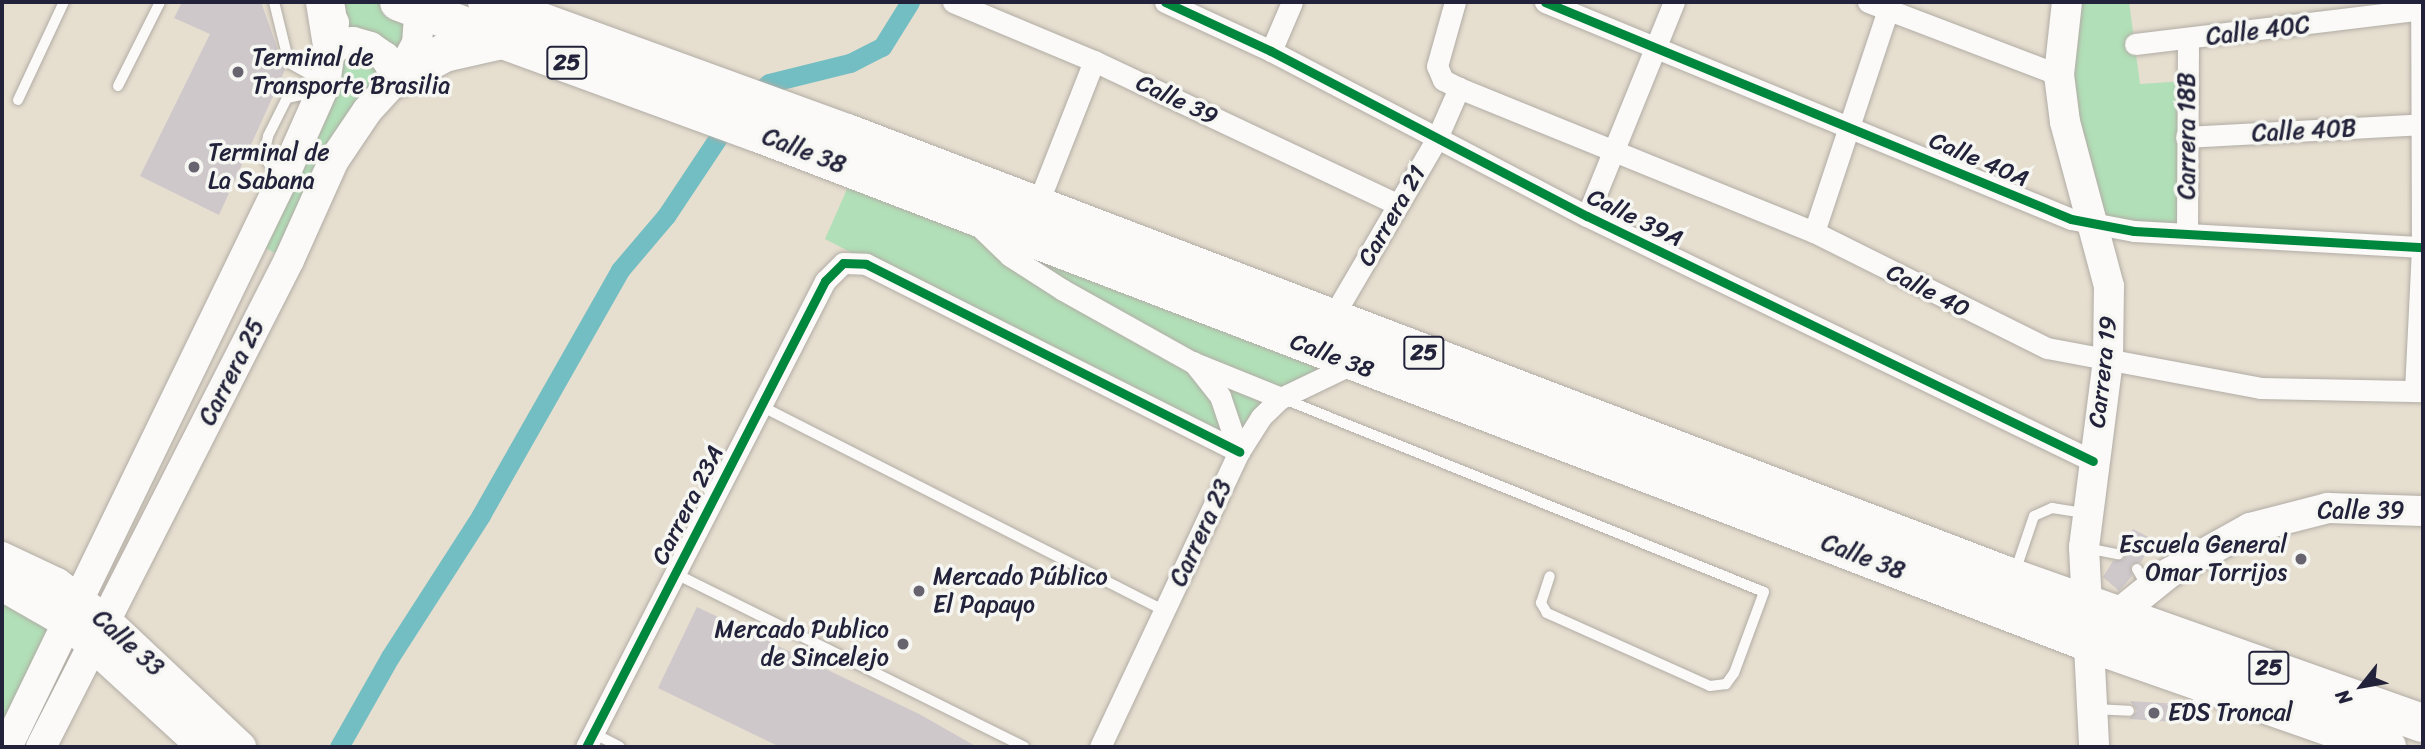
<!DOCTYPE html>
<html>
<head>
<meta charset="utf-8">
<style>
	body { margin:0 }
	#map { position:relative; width:2425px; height:749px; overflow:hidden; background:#e6decf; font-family:Sriracha,sans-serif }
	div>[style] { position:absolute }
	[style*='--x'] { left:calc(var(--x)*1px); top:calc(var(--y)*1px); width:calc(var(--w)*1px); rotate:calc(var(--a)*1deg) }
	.green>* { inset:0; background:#b1dfb7 }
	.canal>* { height:19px; margin:-9.5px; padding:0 9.5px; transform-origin:9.5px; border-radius:9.5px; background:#73bec3 }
	.building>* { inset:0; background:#cec8cb }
	.roads { filter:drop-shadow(0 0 2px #b1aca5) drop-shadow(0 0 2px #b1aca5) }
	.lane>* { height:10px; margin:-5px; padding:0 5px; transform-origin:5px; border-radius:5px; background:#fbfaf8 }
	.street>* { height:21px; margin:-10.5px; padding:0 10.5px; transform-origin:10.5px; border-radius:10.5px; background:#fbfaf8 }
	.secondary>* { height:30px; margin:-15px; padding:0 15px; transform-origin:15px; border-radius:15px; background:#fbfaf8 }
	.highway>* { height:38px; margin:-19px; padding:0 19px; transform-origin:19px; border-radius:19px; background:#fbfaf8 }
	.cycleway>* { height:9px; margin:-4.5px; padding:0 4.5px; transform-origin:4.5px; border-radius:4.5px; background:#00873e }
	.dots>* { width:19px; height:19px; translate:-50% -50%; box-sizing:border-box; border:4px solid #f6f6f2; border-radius:50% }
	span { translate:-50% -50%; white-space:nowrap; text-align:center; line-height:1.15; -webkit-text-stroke:7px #f6f6f2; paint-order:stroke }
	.shield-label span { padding:2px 5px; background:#f6f6f2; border:2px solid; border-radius:5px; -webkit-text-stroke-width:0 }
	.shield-label { font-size:23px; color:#22223b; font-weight:700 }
	.street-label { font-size:24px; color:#22223b }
	.poi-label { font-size:24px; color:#22223b }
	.left { translate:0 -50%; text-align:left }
	.right { translate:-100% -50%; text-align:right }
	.frame { position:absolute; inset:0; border:4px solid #22223b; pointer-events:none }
	.north { position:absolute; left:2327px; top:651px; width:70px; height:70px; -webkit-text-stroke:5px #f6f6f2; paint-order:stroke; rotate:239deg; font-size:19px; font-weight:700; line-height:28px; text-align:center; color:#22223b }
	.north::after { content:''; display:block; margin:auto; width:24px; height:32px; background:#22223b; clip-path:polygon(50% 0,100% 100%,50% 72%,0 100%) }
</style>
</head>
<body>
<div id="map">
	<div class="green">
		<i style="clip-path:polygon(347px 2px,399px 2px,429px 13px,289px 260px,251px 241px)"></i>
		<i style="clip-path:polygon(2067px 2px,2129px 2px,2140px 84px,2186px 81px,2187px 233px,2093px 224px,2062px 36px)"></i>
		<i style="clip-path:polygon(855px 171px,1352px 364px,1281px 398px,1239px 452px,825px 239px)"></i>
		<i style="clip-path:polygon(2px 586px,68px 624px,2px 747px)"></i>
	</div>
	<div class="canal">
		<i style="--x:339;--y:747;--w:103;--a:-60.5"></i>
		<i style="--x:390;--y:657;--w:169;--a:-57.3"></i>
		<i style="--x:481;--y:515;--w:282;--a:-60.4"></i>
		<i style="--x:620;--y:270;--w:71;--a:-49.6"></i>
		<i style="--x:666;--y:216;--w:128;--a:-56.4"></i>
		<i style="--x:737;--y:109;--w:41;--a:-39.1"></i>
		<i style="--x:769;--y:83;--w:83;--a:-13.9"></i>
		<i style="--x:850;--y:63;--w:36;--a:-27"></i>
		<i style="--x:882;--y:47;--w:53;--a:-58.1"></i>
	</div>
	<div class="building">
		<i style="clip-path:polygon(182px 2px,261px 2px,285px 70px,219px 215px,140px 176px,210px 34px,174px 18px)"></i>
		<i style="clip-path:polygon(2133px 529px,2154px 540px,2141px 562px,2131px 565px,2132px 576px,2119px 591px,2103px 577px,2113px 561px,2124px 559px,2122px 547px)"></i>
		<i style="clip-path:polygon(697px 607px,921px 715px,977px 747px,780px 747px,658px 688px)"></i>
		<i style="clip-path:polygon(2130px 701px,2179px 704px,2171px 713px,2175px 722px,2129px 719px,2137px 711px)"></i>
	</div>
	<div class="roads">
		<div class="lane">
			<i style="--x:274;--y:2;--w:63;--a:76.2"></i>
			<i style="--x:289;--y:63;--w:39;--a:29"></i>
			<i style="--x:118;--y:86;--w:94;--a:-63.4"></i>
			<i style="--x:18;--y:100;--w:108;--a:-64.9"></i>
			<i style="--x:284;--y:174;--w:18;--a:-146"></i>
			<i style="--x:269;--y:164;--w:11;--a:-117"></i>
			<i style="--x:264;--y:154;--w:18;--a:-77"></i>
			<i style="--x:268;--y:136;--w:42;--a:-63.4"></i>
			<i style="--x:287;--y:98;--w:14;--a:-12"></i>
			<i style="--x:301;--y:95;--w:15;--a:23"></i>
			<i style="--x:1284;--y:399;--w:517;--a:21.9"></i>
			<i style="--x:1764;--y:592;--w:86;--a:110.3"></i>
			<i style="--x:1734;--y:673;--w:14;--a:126"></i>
			<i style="--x:1726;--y:684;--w:16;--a:173"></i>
			<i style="--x:1710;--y:686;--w:179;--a:-155.9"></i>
			<i style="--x:1547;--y:613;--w:12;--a:-121"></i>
			<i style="--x:1541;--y:603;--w:28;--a:-72"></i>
			<i style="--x:761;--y:406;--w:453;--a:26.9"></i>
			<i style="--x:2086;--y:548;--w:33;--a:11"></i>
			<i style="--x:2137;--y:569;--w:22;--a:60"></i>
			<i style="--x:2015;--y:572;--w:59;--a:-71.3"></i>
			<i style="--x:2034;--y:516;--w:20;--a:-24"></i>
			<i style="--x:2052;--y:508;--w:33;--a:9"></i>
			<i style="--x:674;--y:573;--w:391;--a:26.4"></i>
			<i style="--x:2094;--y:709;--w:35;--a:3"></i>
			<i style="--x:2178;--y:715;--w:17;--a:-17"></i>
			<i style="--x:2194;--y:710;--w:24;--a:-68"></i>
			<i style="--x:593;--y:733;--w:30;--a:27"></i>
		</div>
		<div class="street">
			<i style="--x:953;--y:2;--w:153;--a:22.7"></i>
			<i style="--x:1094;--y:61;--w:336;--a:25.3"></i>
			<i style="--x:1165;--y:2;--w:117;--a:24.8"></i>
			<i style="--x:1271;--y:51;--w:356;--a:27.6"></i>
			<i style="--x:1587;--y:216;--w:562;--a:25.84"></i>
			<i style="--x:1545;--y:2;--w:569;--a:22.42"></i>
			<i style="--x:2071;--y:219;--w:64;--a:10.8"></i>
			<i style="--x:2134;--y:231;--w:289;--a:3.2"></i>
			<i style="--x:1868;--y:2;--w:204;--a:20.9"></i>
			<i style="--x:2135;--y:44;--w:290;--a:-6.9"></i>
			<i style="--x:1271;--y:51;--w:53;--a:-66.8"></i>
			<i style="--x:1459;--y:88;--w:383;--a:22.1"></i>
			<i style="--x:1814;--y:232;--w:260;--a:26.5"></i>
			<i style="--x:2047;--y:348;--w:217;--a:10.6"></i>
			<i style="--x:2260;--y:388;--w:163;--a:1.1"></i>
			<i style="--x:2186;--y:137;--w:237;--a:-3.1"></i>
			<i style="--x:1036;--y:208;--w:158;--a:-68.5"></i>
			<i style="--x:1587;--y:216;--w:231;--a:-67.9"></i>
			<i style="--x:981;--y:228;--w:40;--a:44"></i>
			<i style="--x:1010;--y:256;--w:63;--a:32.7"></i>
			<i style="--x:1063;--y:290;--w:148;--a:29.2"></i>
			<i style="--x:1192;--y:362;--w:96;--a:22"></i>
			<i style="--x:1814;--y:232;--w:235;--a:-71.6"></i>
			<i style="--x:2187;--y:233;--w:193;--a:-89.7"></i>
			<i style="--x:1332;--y:318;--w:208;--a:-59.7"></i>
			<i style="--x:1437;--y:138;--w:55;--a:-66.3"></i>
			<i style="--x:1459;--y:88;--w:18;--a:-153"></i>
			<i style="--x:1443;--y:80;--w:15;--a:-113"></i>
			<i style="--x:1437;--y:66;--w:66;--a:-74.3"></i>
			<i style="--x:1193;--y:362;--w:43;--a:51.5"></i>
			<i style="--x:1220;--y:396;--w:59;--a:71.3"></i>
			<i style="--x:2415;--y:391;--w:144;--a:-87.2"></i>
			<i style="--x:2422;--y:247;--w:245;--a:-90.2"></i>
			<i style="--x:586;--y:747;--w:524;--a:-62.85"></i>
			<i style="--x:825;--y:281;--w:25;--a:-45"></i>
			<i style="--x:843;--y:263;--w:23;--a:2"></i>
			<i style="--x:866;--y:264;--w:418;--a:26.7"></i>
			<i style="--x:1100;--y:747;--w:326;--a:-64.8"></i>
			<i style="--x:1239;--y:452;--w:41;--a:-57.8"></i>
			<i style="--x:1261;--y:417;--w:28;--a:-44"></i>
			<i style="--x:1281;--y:398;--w:79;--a:-25.6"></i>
		</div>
		<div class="secondary">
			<i style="--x:2067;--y:2;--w:73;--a:96.3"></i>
			<i style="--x:2059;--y:75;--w:47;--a:82.7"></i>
			<i style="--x:2065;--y:122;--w:170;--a:75"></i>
			<i style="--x:2109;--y:286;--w:74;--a:90.8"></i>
			<i style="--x:2108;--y:360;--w:189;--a:97.3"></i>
			<i style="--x:2084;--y:547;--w:200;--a:87.1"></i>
			<i style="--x:332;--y:45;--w:21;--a:-8"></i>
			<i style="--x:353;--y:42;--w:18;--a:16"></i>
			<i style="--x:370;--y:47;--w:18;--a:34"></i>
			<i style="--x:385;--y:57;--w:25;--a:58"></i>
			<i style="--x:2;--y:557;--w:61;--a:25.3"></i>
			<i style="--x:57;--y:583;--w:63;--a:37.2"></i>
			<i style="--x:107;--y:621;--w:184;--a:43.2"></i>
			<i style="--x:2;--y:586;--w:76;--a:29.9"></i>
			<i style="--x:68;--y:624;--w:182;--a:42.5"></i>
			<i style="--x:2102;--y:627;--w:86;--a:-38.9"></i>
			<i style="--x:2169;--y:573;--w:93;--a:-29.1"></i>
			<i style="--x:2250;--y:528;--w:81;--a:-14.4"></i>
			<i style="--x:2328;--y:508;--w:95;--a:1.8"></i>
			<i style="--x:7;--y:747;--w:637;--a:-64.12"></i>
			<i style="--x:285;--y:174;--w:98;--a:-66"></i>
			<i style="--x:325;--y:84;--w:62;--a:-81.6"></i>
			<i style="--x:41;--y:747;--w:547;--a:-63.01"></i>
			<i style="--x:289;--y:260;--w:110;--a:-65.8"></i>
			<i style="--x:334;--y:160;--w:59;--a:-56"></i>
			<i style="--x:367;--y:111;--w:47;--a:-47.6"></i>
			<i style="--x:399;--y:76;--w:37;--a:-61"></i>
			<i style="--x:417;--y:44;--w:42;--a:-85.9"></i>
		</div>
		<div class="highway">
			<i style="--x:325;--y:2;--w:44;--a:80.8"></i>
			<i style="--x:399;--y:2;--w:379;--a:20.1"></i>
			<i style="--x:755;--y:132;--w:1426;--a:20.95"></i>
			<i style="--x:2087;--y:642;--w:318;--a:19.3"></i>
			<i style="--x:487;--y:2;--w:383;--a:20"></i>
			<i style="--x:847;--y:133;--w:1248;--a:20.89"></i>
			<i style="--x:2013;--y:578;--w:435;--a:19.5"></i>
			<i style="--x:398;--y:78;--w:52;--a:-28.5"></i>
			<i style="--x:444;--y:53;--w:58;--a:-12.8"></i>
		</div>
	</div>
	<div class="cycleway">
		<i style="--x:1165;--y:2;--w:117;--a:24.8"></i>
		<i style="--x:1271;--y:51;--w:356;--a:27.6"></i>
		<i style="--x:1587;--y:216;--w:562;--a:25.84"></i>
		<i style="--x:1545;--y:2;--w:569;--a:22.42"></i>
		<i style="--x:2071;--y:219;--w:64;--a:10.8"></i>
		<i style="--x:2134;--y:231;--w:289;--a:3.2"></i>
		<i style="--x:586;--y:747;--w:524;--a:-62.85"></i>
		<i style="--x:825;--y:281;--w:25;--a:-45"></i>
		<i style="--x:843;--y:263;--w:23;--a:2"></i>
		<i style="--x:866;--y:264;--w:418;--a:26.7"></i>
	</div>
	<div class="dots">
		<i style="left:238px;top:72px;background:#67646f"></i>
		<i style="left:194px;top:167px;background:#67646f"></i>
		<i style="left:2301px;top:559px;background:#67646f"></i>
		<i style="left:919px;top:591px;background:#67646f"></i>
		<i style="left:903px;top:644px;background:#67646f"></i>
		<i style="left:2154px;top:713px;background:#67646f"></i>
	</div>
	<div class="shield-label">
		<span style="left:567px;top:63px">25</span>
		<span style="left:1424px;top:353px">25</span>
		<span style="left:2269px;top:668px">25</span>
	</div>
	<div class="street-label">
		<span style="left:2258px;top:31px;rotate:-7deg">Calle 40C</span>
		<span style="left:1177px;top:100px;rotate:25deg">Calle 39</span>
		<span style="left:2304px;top:131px;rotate:-3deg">Calle 40B</span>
		<span style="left:2187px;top:136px;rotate:-90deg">Carrera 18B</span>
		<span style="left:804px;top:151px;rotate:21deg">Calle 38</span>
		<span style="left:1979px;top:160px;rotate:23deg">Calle 40A</span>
		<span style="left:1392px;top:216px;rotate:-60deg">Carrera 21</span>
		<span style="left:1635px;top:218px;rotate:26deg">Calle 39A</span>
		<span style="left:1928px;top:291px;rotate:27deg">Calle 40</span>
		<span style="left:1332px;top:356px;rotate:21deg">Calle 38</span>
		<span style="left:232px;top:372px;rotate:-63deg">Carrera 25</span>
		<span style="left:2103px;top:372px;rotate:-84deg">Carrera 19</span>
		<span style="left:688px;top:505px;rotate:-63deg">Carrera 23A</span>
		<span style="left:2361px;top:511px">Calle 39</span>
		<span style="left:1201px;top:533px;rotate:-65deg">Carrera 23</span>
		<span style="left:1863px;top:557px;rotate:21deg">Calle 38</span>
		<span style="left:128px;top:643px;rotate:42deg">Calle 33</span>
	</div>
	<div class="poi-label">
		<span class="left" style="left:252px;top:72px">Terminal de<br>Transporte Brasilia</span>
		<span class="left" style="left:208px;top:167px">Terminal de<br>La Sabana</span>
		<span class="right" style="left:2287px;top:559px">Escuela General<br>Omar Torrijos</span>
		<span class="left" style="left:933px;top:591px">Mercado Público<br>El Papayo</span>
		<span class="right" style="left:889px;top:644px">Mercado Publico<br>de Sincelejo</span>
		<span class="left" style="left:2168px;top:713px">EDS Troncal</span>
	</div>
	<div class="frame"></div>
	<div class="north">N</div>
</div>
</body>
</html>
